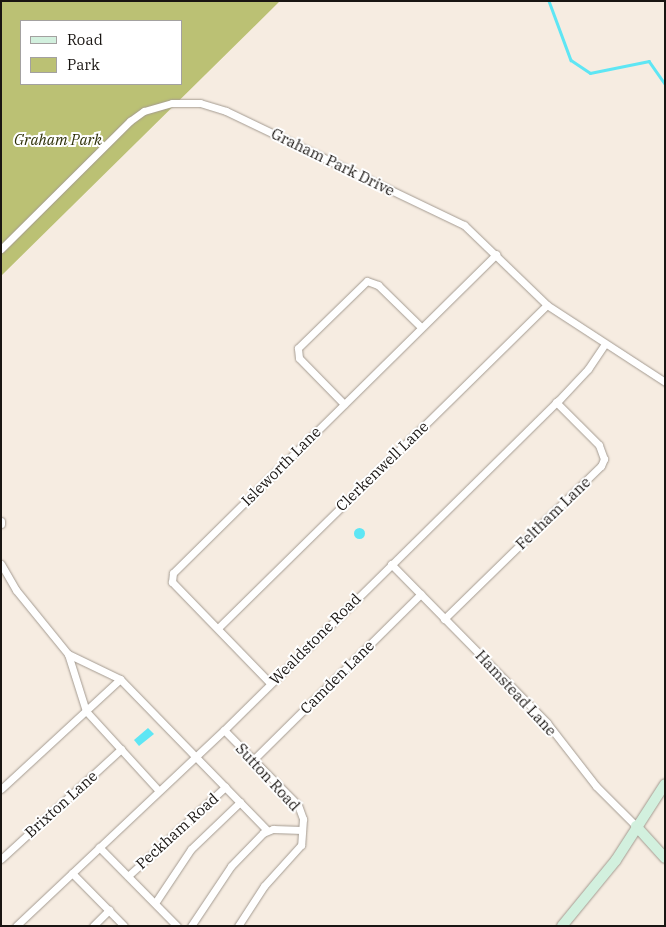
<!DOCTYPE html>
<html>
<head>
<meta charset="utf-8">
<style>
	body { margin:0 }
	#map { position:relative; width:666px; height:927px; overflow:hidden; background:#f6ece1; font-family:"IBM Plex Serif",serif }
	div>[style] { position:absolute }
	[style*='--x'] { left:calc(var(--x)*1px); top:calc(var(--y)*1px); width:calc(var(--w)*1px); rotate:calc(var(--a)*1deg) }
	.green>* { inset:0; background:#bbc174 }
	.water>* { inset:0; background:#5ee6f4 }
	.round { border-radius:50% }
	.stream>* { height:2.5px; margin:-1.25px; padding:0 1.25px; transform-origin:1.25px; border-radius:1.25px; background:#5ee6f4 }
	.roads { filter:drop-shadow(0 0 1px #a49b91) drop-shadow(0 0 1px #a49b91) }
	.street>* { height:7px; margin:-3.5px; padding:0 3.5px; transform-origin:3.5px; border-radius:3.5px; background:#fff }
	.secondary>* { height:10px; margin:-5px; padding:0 5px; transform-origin:5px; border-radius:5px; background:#d2f0de }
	span { translate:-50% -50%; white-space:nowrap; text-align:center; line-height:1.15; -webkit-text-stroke:4px #fff; paint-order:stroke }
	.park-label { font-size:15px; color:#2f3108; font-style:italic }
	.street-label { font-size:15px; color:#191512 }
	.frame { position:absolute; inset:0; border:2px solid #191512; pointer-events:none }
	.legend { position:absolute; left:20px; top:20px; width:162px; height:65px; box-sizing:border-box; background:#fff; border:1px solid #a3a1a0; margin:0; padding:6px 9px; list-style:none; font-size:15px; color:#191512 }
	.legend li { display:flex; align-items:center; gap:10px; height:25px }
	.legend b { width:25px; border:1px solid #a3a1a0 }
</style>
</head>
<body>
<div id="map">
	<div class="green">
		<i style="clip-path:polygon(evenodd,1px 1px,280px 1px,1px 276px,1px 1px,21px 21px,181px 21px,181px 84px,21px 84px,21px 21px)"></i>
	</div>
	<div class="water">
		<i class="round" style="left:353.5px;top:527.5px;width:11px;height:11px"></i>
		<i style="clip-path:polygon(148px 728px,154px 734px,139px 746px,134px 740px)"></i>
	</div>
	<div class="stream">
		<i style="--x:549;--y:1;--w:63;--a:69.6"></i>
		<i style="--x:571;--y:60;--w:23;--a:34"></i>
		<i style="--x:590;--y:73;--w:60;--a:-11.5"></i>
		<i style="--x:649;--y:61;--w:28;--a:55"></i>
	</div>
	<div class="roads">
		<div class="street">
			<i style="--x:1;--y:249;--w:182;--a:-44.8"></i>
			<i style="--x:130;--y:121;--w:17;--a:-36"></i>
			<i style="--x:144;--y:111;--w:29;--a:-16"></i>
			<i style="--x:172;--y:103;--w:28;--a:0"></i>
			<i style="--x:200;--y:103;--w:27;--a:17"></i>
			<i style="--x:226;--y:111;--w:264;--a:25.6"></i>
			<i style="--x:464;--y:225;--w:115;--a:43.9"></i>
			<i style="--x:547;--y:305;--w:141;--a:33.1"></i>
			<i style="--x:344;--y:404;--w:64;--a:-134.4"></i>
			<i style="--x:299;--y:358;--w:10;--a:-96"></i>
			<i style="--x:298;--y:348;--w:96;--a:-44.2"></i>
			<i style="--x:367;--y:281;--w:12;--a:20"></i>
			<i style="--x:378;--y:285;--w:60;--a:44.3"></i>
			<i style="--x:1;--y:521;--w:3;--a:90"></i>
			<i style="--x:1;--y:564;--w:30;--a:60"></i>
			<i style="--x:16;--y:590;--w:82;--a:50.9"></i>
			<i style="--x:68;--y:654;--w:58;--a:25.7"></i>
			<i style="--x:120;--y:679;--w:211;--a:45.8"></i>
			<i style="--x:391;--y:564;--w:223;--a:45.5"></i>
			<i style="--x:547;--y:723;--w:80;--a:52.1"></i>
			<i style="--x:596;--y:786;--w:57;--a:45"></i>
			<i style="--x:444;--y:619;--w:219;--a:-44.3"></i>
			<i style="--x:601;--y:466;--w:8;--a:-67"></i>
			<i style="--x:604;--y:459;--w:15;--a:-110"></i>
			<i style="--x:599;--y:445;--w:61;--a:-135"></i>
			<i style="--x:218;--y:628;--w:461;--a:-44.5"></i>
			<i style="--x:68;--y:654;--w:60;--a:72.5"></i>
			<i style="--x:86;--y:711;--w:108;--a:47.6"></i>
			<i style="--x:270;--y:683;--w:141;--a:-134.1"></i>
			<i style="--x:172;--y:582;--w:9;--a:-84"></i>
			<i style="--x:173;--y:573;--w:454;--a:-44.6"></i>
			<i style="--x:224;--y:730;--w:105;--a:45.4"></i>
			<i style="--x:298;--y:805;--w:15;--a:70"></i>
			<i style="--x:303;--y:819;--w:26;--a:94"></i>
			<i style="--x:301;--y:845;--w:55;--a:132.1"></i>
			<i style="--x:264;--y:886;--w:48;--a:123"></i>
			<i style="--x:253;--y:760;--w:236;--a:-44.7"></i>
			<i style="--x:1;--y:789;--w:162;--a:-42.7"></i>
			<i style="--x:99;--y:847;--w:111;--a:45.4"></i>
			<i style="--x:1;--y:859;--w:163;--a:-42.5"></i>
			<i style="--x:72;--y:873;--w:74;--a:45.5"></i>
			<i style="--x:128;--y:876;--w:132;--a:-42.5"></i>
			<i style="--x:155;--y:903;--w:65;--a:-56.3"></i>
			<i style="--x:191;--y:849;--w:68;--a:-43.8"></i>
			<i style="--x:16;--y:926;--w:286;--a:-43.3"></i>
			<i style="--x:224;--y:730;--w:469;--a:-44.6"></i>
			<i style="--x:558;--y:401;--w:44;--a:-46.8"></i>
			<i style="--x:588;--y:369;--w:30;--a:-56"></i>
			<i style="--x:93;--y:926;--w:23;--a:-45"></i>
			<i style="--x:191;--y:926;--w:72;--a:-56.3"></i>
			<i style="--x:231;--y:866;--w:46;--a:-45.9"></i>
			<i style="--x:263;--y:833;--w:11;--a:-22"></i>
			<i style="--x:273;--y:829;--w:29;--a:2"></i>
		</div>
		<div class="secondary">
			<i style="--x:636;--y:826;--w:43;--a:47.8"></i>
			<i style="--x:562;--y:926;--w:85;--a:-50.7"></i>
			<i style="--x:616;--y:860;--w:90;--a:-57.2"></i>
		</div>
	</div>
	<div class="park-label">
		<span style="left:58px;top:140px">Graham Park</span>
	</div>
	<div class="street-label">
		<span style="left:333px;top:162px;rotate:26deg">Graham Park Drive</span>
		<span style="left:281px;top:466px;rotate:-45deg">Isleworth Lane</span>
		<span style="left:382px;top:466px;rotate:-44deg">Clerkenwell Lane</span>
		<span style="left:553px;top:513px;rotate:-44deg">Feltham Lane</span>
		<span style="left:315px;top:639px;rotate:-45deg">Wealdstone Road</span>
		<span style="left:337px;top:677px;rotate:-45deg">Camden Lane</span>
		<span style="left:516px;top:693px;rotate:47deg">Hamstead Lane</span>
		<span style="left:268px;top:777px;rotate:47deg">Sutton Road</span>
		<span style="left:61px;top:804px;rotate:-42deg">Brixton Lane</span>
		<span style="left:177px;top:831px;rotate:-42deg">Peckham Road</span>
	</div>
	<div class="frame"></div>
	<ul class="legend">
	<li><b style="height:6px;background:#d2f0de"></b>Road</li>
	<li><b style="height:14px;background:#bbc174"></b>Park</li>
	</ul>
</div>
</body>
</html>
